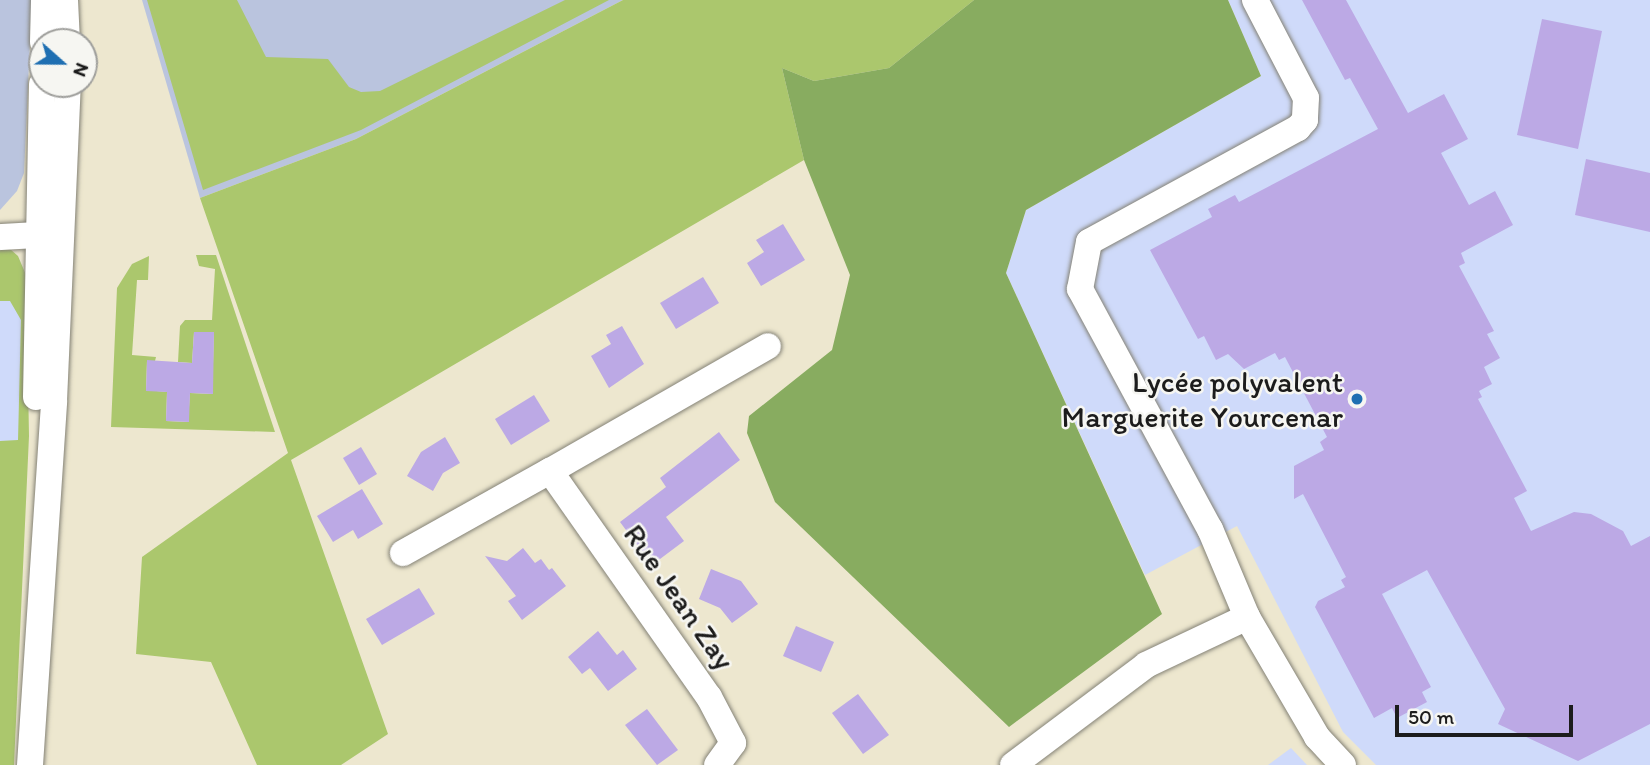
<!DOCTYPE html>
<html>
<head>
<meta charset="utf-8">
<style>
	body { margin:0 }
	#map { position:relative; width:1650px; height:765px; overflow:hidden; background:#ede7cf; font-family:Itim,sans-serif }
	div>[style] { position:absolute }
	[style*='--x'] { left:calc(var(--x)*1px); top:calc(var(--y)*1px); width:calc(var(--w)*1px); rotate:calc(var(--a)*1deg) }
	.built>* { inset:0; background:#cfdafa }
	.industrial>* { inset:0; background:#bac4de }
	.green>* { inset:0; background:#abc76d }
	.forest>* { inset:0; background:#88ac60 }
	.building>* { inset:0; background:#bca9e5 }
	.roads { filter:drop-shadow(0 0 2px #848276) drop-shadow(0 0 2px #848276) }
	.minor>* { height:26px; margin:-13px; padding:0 13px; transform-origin:13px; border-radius:13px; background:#fff }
	.dots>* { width:19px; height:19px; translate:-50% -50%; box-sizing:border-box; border:4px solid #f6f6f2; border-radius:50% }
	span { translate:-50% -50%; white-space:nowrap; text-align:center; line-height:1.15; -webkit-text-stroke:5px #f6f6f2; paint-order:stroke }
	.poi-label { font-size:30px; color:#1c1c1c }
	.right { translate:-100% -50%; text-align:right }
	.street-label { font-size:30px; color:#1c1c1c }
	.north { position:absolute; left:28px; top:28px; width:70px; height:70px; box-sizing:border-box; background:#f6f6f2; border:2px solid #9f9f9c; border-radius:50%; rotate:111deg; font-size:19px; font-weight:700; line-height:28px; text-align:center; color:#1c1c1c }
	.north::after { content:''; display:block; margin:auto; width:24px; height:32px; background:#1f6fb2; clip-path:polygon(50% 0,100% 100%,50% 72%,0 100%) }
	.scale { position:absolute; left:1395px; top:705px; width:178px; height:32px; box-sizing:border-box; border:4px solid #1c1c1c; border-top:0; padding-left:9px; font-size:21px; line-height:24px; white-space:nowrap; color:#1c1c1c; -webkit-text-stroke:5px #f6f6f2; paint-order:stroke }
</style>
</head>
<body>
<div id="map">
	<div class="built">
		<i style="clip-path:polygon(1228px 0,1650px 0,1650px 765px,1376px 765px,1343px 732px,1237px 526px,1145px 575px,1006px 273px,1026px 210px,1261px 76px)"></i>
		<i style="clip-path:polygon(0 248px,18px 256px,26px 276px,14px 727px,0 765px)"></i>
		<i style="clip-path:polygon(1291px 748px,1307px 765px,1268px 765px)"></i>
	</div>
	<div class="industrial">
		<i style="clip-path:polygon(0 0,32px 0,24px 173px,17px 191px,0 210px)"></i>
		<i style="clip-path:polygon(142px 0,623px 0,356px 139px,200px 198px)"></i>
	</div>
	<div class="green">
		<i style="clip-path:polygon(147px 0,237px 0,266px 57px,328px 59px,349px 87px,361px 92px,380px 91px,565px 0,609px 0,361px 130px,203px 190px)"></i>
		<i style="clip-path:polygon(623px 0,974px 0,889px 68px,814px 81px,782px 68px,804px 160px,291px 460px,388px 734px,341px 765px,257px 765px,211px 662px,136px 654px,142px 557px,288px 453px,200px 198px,356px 139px)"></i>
		<i style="clip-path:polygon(0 248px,10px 249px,18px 256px,26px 275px,29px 436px,14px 765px,0 765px,0 441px,18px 440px,21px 320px,10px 301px,0 301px)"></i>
		<i style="clip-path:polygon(196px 255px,216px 255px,275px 432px,111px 427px,117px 288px,132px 264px,149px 256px,148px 280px,137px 280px,132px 355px,156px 357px,155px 361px,147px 361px,146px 390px,167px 392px,166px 421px,188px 422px,190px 393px,212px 394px,214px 333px,194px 332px,192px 363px,178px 362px,180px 326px,185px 320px,212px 320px,215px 269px,199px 266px)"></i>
	</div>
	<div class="forest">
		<i style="clip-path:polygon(974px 0,1228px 0,1261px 76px,1026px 210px,1006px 273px,1162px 614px,1009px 727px,775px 502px,747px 433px,749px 416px,832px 350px,850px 275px,804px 160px,782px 68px,814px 81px,889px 68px)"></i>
	</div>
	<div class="building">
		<i style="clip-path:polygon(1302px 0,1346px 0,1408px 113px,1444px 94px,1468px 139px,1441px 153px,1469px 205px,1495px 191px,1513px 225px,1461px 253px,1465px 263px,1459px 266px,1494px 331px,1487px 334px,1500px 358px,1484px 367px,1492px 384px,1479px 391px,1482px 397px,1478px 399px,1527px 491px,1514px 498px,1531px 531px,1574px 512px,1591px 514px,1623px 531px,1631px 546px,1650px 536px,1650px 724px,1578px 761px,1498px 724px,1505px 709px,1427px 570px,1382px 594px,1431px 687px,1422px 692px,1427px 702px,1397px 718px,1392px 708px,1374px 718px,1315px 607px,1318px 601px,1345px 587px,1341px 580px,1346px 577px,1303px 494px,1294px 499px,1294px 466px,1324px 450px,1320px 442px,1327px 437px,1285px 357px,1279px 360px,1275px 353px,1244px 369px,1228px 354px,1216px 360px,1204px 336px,1198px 339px,1150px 250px,1212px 217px,1208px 209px,1235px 195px,1239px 202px,1378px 129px,1350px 78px,1345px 80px)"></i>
		<i style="clip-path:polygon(1542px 19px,1602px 31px,1578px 149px,1517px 135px)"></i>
		<i style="clip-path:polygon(1586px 159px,1650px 173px,1650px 232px,1575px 215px)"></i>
		<i style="clip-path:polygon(783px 224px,805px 260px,761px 286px,747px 263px,764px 252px,756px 240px)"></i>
		<i style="clip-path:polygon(703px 277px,719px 303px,676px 329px,660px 303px)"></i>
		<i style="clip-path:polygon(622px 326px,644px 364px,609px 388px,591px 356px,611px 344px,606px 335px)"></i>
		<i style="clip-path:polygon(194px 332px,214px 332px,213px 394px,190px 393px,189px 422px,166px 421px,167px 392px,146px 391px,147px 360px,192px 363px)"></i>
		<i style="clip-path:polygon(534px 395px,550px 421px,511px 445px,495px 419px)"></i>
		<i style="clip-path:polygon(719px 432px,740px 460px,666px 517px,684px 541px,652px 565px,620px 522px,666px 487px,660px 478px)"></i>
		<i style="clip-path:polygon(445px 437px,460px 463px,443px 473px,433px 491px,407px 476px,421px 452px)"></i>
		<i style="clip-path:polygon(361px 447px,377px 474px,359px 485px,343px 458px)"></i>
		<i style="clip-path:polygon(362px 489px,383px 524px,358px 539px,353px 530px,333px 542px,317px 516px)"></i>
		<i style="clip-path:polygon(523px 548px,535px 563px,541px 559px,549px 570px,552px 568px,566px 586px,522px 620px,508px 601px,516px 596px,485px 556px,507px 561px)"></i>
		<i style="clip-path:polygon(711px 569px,741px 581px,758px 604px,732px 623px,720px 608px,699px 599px)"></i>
		<i style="clip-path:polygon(419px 588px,435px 614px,382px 645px,366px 619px)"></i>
		<i style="clip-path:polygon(796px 626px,834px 642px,821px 672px,783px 656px)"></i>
		<i style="clip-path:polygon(598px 631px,617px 655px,623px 650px,637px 669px,608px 691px,590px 668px,582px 674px,568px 657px)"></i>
		<i style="clip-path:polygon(858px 694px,889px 735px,863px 754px,832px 713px)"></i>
		<i style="clip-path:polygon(647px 709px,678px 750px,657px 765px,625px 725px)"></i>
	</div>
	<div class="roads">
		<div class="minor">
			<i style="--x:65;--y:0;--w:42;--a:87.3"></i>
			<i style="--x:1255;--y:0;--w:110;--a:62.5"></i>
			<i style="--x:1306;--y:98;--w:22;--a:93"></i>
			<i style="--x:1305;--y:120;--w:11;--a:131"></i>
			<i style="--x:1298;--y:128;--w:238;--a:151.4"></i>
			<i style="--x:1089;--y:242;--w:48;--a:100.8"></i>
			<i style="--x:1080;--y:289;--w:273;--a:61.6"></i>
			<i style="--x:1210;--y:529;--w:95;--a:67.2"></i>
			<i style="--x:1247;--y:617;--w:139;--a:59.7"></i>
			<i style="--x:1317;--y:737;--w:38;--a:47"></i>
			<i style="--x:43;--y:42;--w:42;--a:-88.6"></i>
			<i style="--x:0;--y:237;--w:55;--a:-3.1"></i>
			<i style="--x:36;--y:397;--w:313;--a:-88.9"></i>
			<i style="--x:550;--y:471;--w:251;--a:-29.8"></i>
			<i style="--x:403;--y:553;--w:168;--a:-29.2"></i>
			<i style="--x:550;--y:471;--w:276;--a:54.9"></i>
			<i style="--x:709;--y:697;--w:52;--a:62.4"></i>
			<i style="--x:733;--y:743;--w:27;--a:126"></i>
			<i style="--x:30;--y:765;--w:365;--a:-86.2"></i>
			<i style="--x:54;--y:401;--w:317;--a:-87.5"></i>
			<i style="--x:1013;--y:765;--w:166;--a:-36.9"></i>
			<i style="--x:1146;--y:665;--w:112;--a:-25.4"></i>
		</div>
	</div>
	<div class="dots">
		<i style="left:1357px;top:399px;background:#1f6fb2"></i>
	</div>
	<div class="poi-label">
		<span class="right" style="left:1343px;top:399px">Lycée polyvalent<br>Marguerite Yourcenar</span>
	</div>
	<div class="street-label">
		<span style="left:679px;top:597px;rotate:55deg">Rue Jean Zay</span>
	</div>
	<div class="north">N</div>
	<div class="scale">50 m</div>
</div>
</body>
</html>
